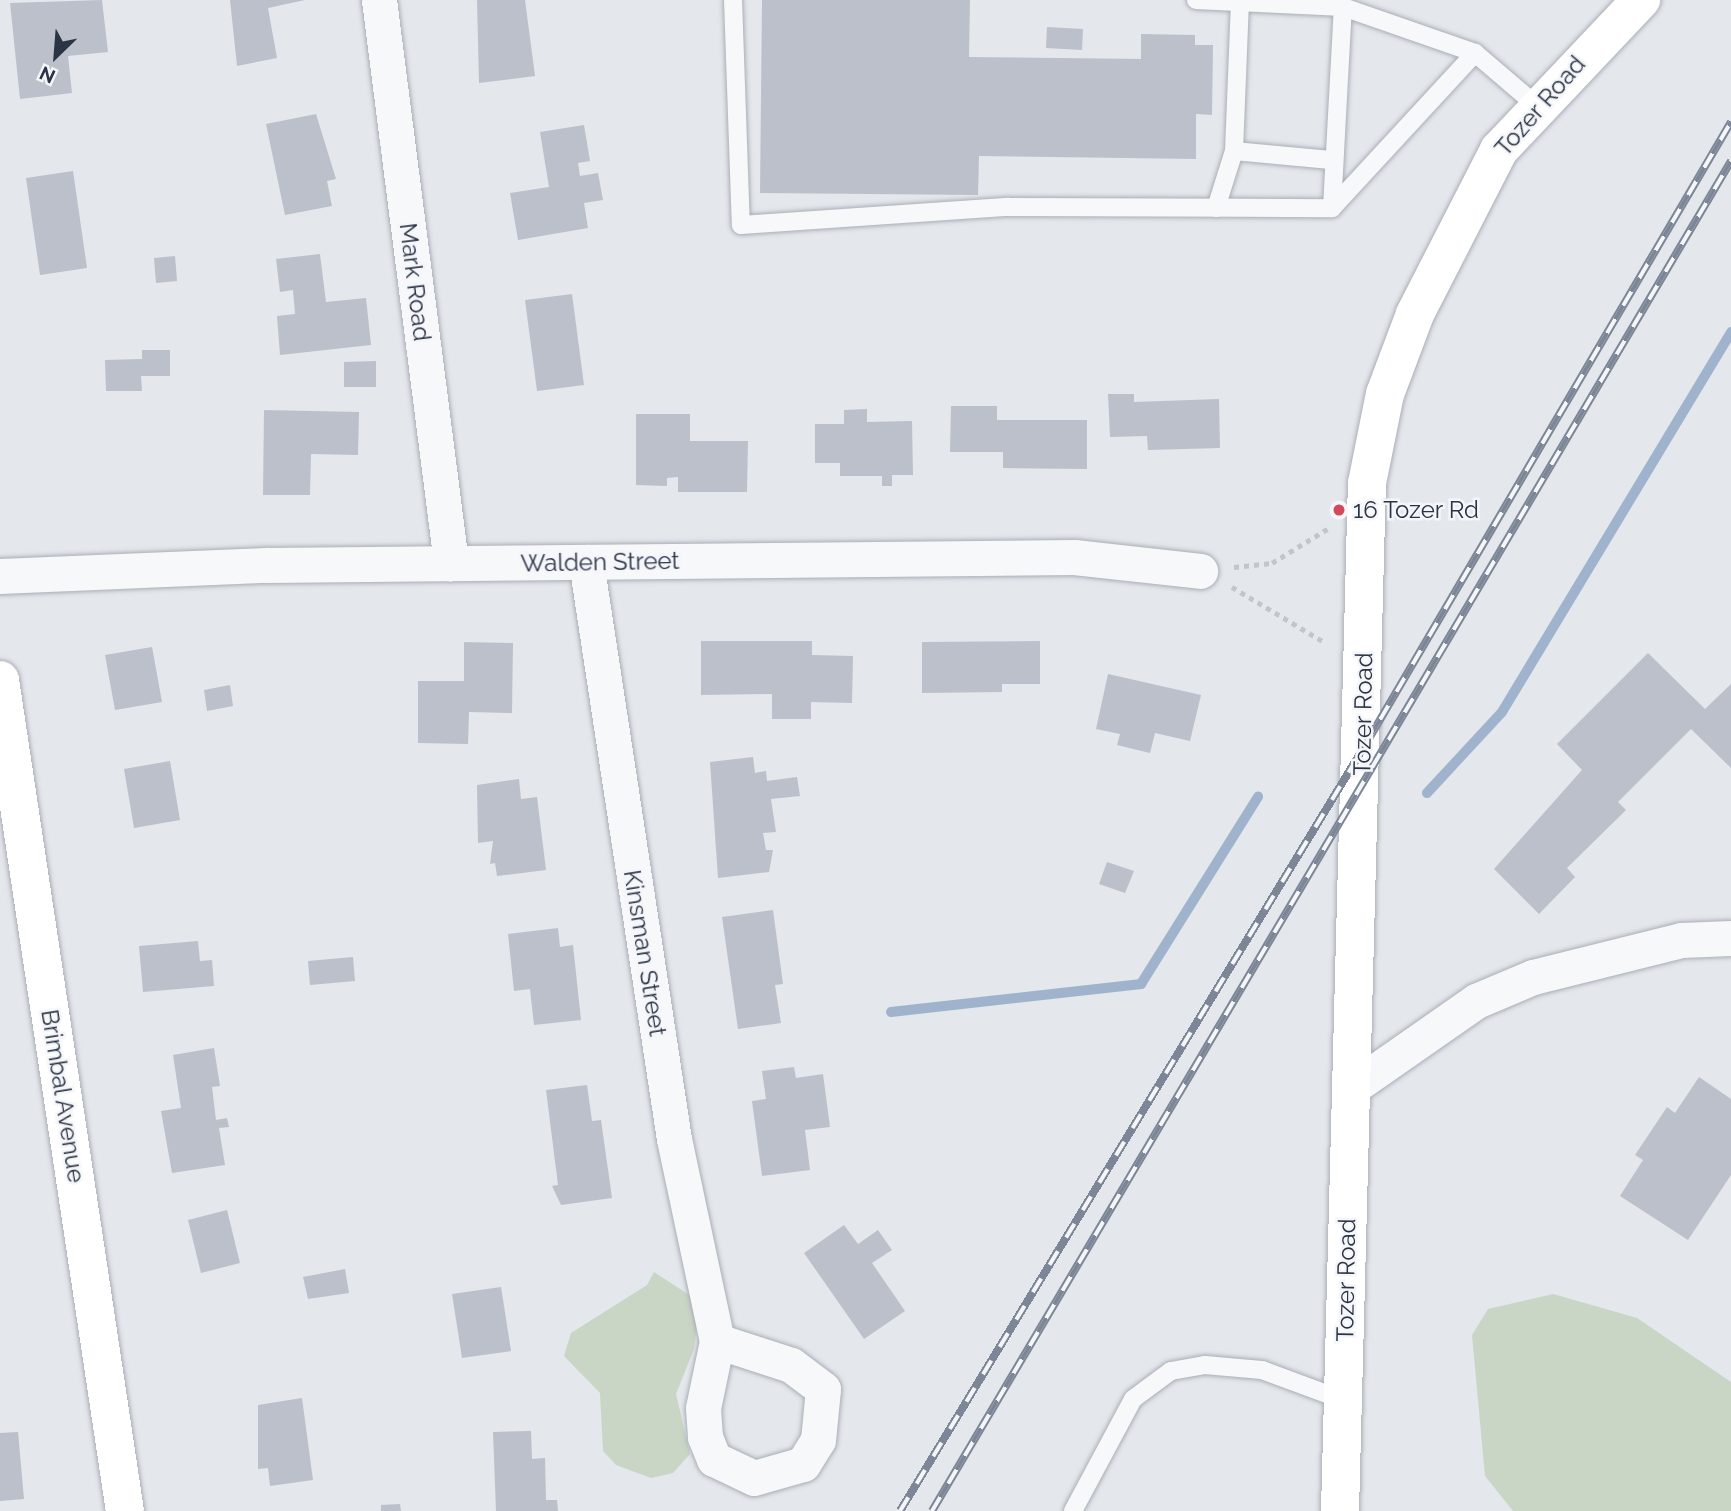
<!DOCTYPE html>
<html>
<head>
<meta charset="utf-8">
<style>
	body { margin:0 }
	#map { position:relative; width:1731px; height:1511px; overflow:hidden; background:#e4e7ec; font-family:Raleway,sans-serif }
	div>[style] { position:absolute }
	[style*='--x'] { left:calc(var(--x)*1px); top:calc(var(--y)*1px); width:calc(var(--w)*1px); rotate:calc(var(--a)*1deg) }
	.green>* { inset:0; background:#c9d6c5 }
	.stream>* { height:10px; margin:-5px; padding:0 5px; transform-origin:5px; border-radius:5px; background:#9fb4cc }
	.building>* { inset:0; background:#bbc0ca }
	.path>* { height:4.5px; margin-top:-2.25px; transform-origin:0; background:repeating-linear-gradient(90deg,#c2c5cb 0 5px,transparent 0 10px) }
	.roads { filter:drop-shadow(0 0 2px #a9aeb7) drop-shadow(0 0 2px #a9aeb7) }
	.service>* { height:18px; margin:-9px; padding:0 9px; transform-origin:9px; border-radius:9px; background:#f7f8fa }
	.minor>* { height:35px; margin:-17.5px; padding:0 17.5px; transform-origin:17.5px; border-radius:17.5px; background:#f7f8fa }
	.secondary>* { height:38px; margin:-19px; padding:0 19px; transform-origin:19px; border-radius:19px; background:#fff }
	.rail>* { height:8px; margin-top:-4px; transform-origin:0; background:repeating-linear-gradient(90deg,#f4f6f9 0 16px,#7d8696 0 32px); box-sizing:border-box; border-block:2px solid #7d8696 }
	.dots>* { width:19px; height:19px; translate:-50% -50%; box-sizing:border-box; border:4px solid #f4f6f9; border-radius:50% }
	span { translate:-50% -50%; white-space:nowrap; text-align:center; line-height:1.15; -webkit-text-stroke:5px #f4f6f9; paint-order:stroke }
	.street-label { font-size:24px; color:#2b3445 }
	.poi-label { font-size:24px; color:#2b3445 }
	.left { translate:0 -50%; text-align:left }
	.north { position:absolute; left:21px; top:21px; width:70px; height:70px; -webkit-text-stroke:5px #f4f6f9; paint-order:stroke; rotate:205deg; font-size:19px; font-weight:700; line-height:28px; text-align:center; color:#2b3445 }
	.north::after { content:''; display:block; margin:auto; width:24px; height:32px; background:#2b3445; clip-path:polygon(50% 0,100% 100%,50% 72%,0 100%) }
</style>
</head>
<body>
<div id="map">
	<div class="green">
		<i style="clip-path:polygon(654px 1272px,700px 1302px,694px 1349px,676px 1394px,690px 1454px,673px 1473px,651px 1478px,616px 1465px,603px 1451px,600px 1393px,564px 1356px,571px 1333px,647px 1285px)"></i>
		<i style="clip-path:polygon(1553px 1294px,1637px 1318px,1731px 1382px,1731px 1511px,1513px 1511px,1485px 1476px,1472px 1335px,1488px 1309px)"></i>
	</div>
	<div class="stream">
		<i style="--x:1427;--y:793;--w:110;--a:-47.2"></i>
		<i style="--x:1502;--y:712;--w:444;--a:-58.9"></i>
		<i style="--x:891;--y:1012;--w:252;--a:-6.4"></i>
		<i style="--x:1141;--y:984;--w:221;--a:-58"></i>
	</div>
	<div class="building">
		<i style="clip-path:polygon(102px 0,108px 52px,68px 56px,72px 93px,20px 99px,10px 3px)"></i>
		<i style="clip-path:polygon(230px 0,305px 0,268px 8px,277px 58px,237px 66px)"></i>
		<i style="clip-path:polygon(477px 0,525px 0,535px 76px,479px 83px)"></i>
		<i style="clip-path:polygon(762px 0,970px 0,969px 57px,1141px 59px,1141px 34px,1195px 35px,1195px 45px,1213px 45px,1212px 115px,1196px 114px,1196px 159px,979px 156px,978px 195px,760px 193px)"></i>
		<i style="clip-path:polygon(1047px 27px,1083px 29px,1082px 50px,1046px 48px)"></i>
		<i style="clip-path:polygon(316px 114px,336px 179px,327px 181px,332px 206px,285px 215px,266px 124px)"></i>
		<i style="clip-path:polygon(584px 125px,590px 161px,578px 163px,580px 176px,598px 173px,603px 200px,584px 203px,588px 228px,518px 240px,510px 193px,549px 187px,540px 132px)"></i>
		<i style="clip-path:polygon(73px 171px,87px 268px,40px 275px,26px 178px)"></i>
		<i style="clip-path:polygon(320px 254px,326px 302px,366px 298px,371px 345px,280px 355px,277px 316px,295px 314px,293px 290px,280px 292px,276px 259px)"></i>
		<i style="clip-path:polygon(175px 256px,177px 281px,156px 283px,154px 258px)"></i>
		<i style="clip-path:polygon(572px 294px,584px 385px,537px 391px,525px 300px)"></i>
		<i style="clip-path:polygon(142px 350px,170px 350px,170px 376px,141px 376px,142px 391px,106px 391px,105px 360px,142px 359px)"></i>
		<i style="clip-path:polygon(376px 361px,376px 387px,344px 387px,344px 362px)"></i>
		<i style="clip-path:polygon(1108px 394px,1134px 394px,1134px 402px,1219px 399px,1220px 448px,1148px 450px,1147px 436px,1110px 437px)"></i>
		<i style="clip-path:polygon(951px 406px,997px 406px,997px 420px,1087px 420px,1087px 469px,1003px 468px,1003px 452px,950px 452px)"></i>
		<i style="clip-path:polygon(867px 409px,867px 422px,912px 421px,913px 475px,892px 475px,892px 486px,882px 486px,882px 476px,840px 476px,840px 463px,815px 463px,815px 424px,844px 424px,844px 410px)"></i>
		<i style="clip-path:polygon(264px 410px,359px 412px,358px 455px,311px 454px,310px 495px,263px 495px)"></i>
		<i style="clip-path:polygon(636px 414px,690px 414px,690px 441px,748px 441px,747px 492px,678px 492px,678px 477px,667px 478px,667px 486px,636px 485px)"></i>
		<i style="clip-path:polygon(701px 641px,812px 641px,812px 655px,853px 656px,852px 703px,811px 702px,811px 719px,772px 719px,772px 694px,701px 695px)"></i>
		<i style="clip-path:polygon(1040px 641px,1040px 684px,1002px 684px,1002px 692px,922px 693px,922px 642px)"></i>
		<i style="clip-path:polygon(464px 642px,513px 643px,512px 713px,469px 712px,468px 744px,418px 743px,418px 681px,464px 681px)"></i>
		<i style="clip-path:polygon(152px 647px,162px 702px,115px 710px,105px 655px)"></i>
		<i style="clip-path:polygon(1648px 653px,1705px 709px,1731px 684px,1731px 768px,1691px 729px,1618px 802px,1626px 810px,1567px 868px,1575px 877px,1539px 914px,1494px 869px,1582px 770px,1557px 744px)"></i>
		<i style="clip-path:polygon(1108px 674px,1201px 695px,1190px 741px,1155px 733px,1150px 753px,1117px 745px,1120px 734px,1096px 729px)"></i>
		<i style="clip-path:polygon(230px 685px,233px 706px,207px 711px,204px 690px)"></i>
		<i style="clip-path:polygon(753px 757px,755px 773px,766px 771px,767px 781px,797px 777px,800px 796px,771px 799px,776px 832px,763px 833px,766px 850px,773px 850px,769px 872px,718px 878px,710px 762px)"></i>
		<i style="clip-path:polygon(170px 761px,180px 820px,134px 828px,124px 769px)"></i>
		<i style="clip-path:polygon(519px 779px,521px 799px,537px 797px,546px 870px,497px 876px,495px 863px,490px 864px,493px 841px,478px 843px,477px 785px)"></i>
		<i style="clip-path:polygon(1107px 862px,1134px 871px,1125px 893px,1099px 884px)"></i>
		<i style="clip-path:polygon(773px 910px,783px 984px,775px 985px,781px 1023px,738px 1029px,722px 917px)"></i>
		<i style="clip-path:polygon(558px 928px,560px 947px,573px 945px,581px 1020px,534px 1025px,530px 989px,514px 991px,508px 934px)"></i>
		<i style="clip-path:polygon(198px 941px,200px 961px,212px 960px,214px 986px,143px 992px,139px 946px)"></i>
		<i style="clip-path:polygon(353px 957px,355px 981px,310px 985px,308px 961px)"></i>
		<i style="clip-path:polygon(214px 1048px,220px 1086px,212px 1087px,216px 1120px,227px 1118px,229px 1127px,219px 1128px,225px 1165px,172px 1173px,161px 1111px,181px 1108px,173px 1055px)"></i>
		<i style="clip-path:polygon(794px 1067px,796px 1078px,823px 1074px,830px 1127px,805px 1130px,810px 1170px,762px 1176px,752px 1101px,766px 1099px,762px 1071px)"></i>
		<i style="clip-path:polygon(1699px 1077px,1731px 1099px,1731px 1175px,1688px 1240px,1620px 1196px,1643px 1160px,1635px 1155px,1667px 1107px,1675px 1113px)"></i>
		<i style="clip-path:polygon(587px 1085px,592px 1121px,601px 1120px,612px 1198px,561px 1205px,552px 1186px,558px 1185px,546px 1090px)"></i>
		<i style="clip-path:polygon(227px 1210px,240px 1263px,201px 1273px,188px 1220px)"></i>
		<i style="clip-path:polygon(844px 1225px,858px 1244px,878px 1230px,892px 1250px,872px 1263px,905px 1311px,864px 1339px,804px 1253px)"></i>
		<i style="clip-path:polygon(345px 1269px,349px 1293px,308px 1299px,303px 1277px)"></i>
		<i style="clip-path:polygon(501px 1287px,511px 1351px,462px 1358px,452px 1294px)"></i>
		<i style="clip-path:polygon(302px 1398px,313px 1480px,270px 1486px,268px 1468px,258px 1469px,258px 1405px)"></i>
		<i style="clip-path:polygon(531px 1431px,532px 1459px,545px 1458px,546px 1500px,557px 1500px,558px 1511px,496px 1511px,493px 1432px)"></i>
		<i style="clip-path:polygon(18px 1432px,24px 1499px,0 1501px,0 1433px)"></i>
		<i style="clip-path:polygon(400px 1504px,401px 1511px,381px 1511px,381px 1505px)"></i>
	</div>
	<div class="path">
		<i style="--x:1234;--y:567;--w:38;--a:-6"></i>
		<i style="--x:1272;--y:563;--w:65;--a:-31.7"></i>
		<i style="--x:1232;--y:587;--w:109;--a:30.8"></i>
	</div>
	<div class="roads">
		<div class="service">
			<i style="--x:733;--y:0;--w:225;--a:88"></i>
			<i style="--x:741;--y:225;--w:268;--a:-3.9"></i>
			<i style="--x:1008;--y:207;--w:324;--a:0.2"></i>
			<i style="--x:1332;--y:208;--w:211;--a:-47.3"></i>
			<i style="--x:1196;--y:0;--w:147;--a:2.7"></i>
			<i style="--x:1343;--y:7;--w:140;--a:19.2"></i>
			<i style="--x:1475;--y:53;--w:82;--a:40.5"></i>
			<i style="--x:1234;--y:151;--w:97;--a:5.3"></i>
			<i style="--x:1216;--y:208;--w:60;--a:-72.5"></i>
			<i style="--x:1234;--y:151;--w:147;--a:-87.7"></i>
			<i style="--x:1332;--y:208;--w:201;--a:-86.9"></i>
			<i style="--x:1073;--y:1511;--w:127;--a:-61.8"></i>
			<i style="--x:1133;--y:1399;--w:47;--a:-36.4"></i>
			<i style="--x:1171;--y:1371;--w:35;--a:-10"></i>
			<i style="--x:1205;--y:1365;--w:57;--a:5"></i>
			<i style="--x:1262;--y:1370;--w:86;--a:20.3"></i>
		</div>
		<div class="minor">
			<i style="--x:379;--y:0;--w:568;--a:82.71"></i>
			<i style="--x:586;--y:562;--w:584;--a:81.33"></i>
			<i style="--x:674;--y:1139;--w:207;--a:78"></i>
			<i style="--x:717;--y:1341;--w:68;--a:101.8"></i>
			<i style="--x:703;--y:1408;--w:29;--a:86"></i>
			<i style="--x:705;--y:1437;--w:24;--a:68"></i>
			<i style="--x:714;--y:1459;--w:44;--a:25.4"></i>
			<i style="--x:754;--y:1478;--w:51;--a:-15.9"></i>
			<i style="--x:803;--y:1464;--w:28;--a:-58"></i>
			<i style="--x:818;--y:1440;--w:51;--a:-84.4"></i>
			<i style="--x:823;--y:1389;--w:40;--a:-143"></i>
			<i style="--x:791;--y:1365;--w:78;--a:-162"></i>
			<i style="--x:0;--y:576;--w:266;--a:-2.4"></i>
			<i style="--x:266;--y:565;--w:808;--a:-0.57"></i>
			<i style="--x:1074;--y:557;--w:127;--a:6.3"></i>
			<i style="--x:1350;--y:1089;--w:154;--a:-34.9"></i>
			<i style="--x:1476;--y:1001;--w:62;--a:-22.8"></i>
			<i style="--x:1533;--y:977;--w:153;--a:-14"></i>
			<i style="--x:1681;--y:940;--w:50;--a:-2.3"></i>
		</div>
		<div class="secondary">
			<i style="--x:0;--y:680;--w:840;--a:81.45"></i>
			<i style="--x:1340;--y:1511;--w:1028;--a:-88.5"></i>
			<i style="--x:1367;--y:483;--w:91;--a:-78.6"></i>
			<i style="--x:1385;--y:394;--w:85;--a:-69.4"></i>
			<i style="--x:1415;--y:314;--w:184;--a:-62.9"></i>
			<i style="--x:1499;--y:150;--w:207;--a:-46.6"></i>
		</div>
	</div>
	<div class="rail">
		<i style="--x:900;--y:1511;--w:894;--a:-58.73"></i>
		<i style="--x:1364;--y:747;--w:725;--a:-59.58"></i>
		<i style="--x:932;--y:1511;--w:1569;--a:-59.38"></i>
	</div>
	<div class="dots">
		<i style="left:1339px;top:510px;background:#d1495b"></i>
	</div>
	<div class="street-label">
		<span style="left:1540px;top:106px;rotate:-49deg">Tozer Road</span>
		<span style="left:415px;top:282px;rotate:83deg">Mark Road</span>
		<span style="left:600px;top:562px;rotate:-1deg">Walden Street</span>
		<span style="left:1363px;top:714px;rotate:-89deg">Tozer Road</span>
		<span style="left:645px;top:953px;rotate:81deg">Kinsman Street</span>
		<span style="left:63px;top:1096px;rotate:81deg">Brimbal Avenue</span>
		<span style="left:1346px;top:1280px;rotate:-89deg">Tozer Road</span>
	</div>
	<div class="poi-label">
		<span class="left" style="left:1353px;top:510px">16 Tozer Rd</span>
	</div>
	<div class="north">N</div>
</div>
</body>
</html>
